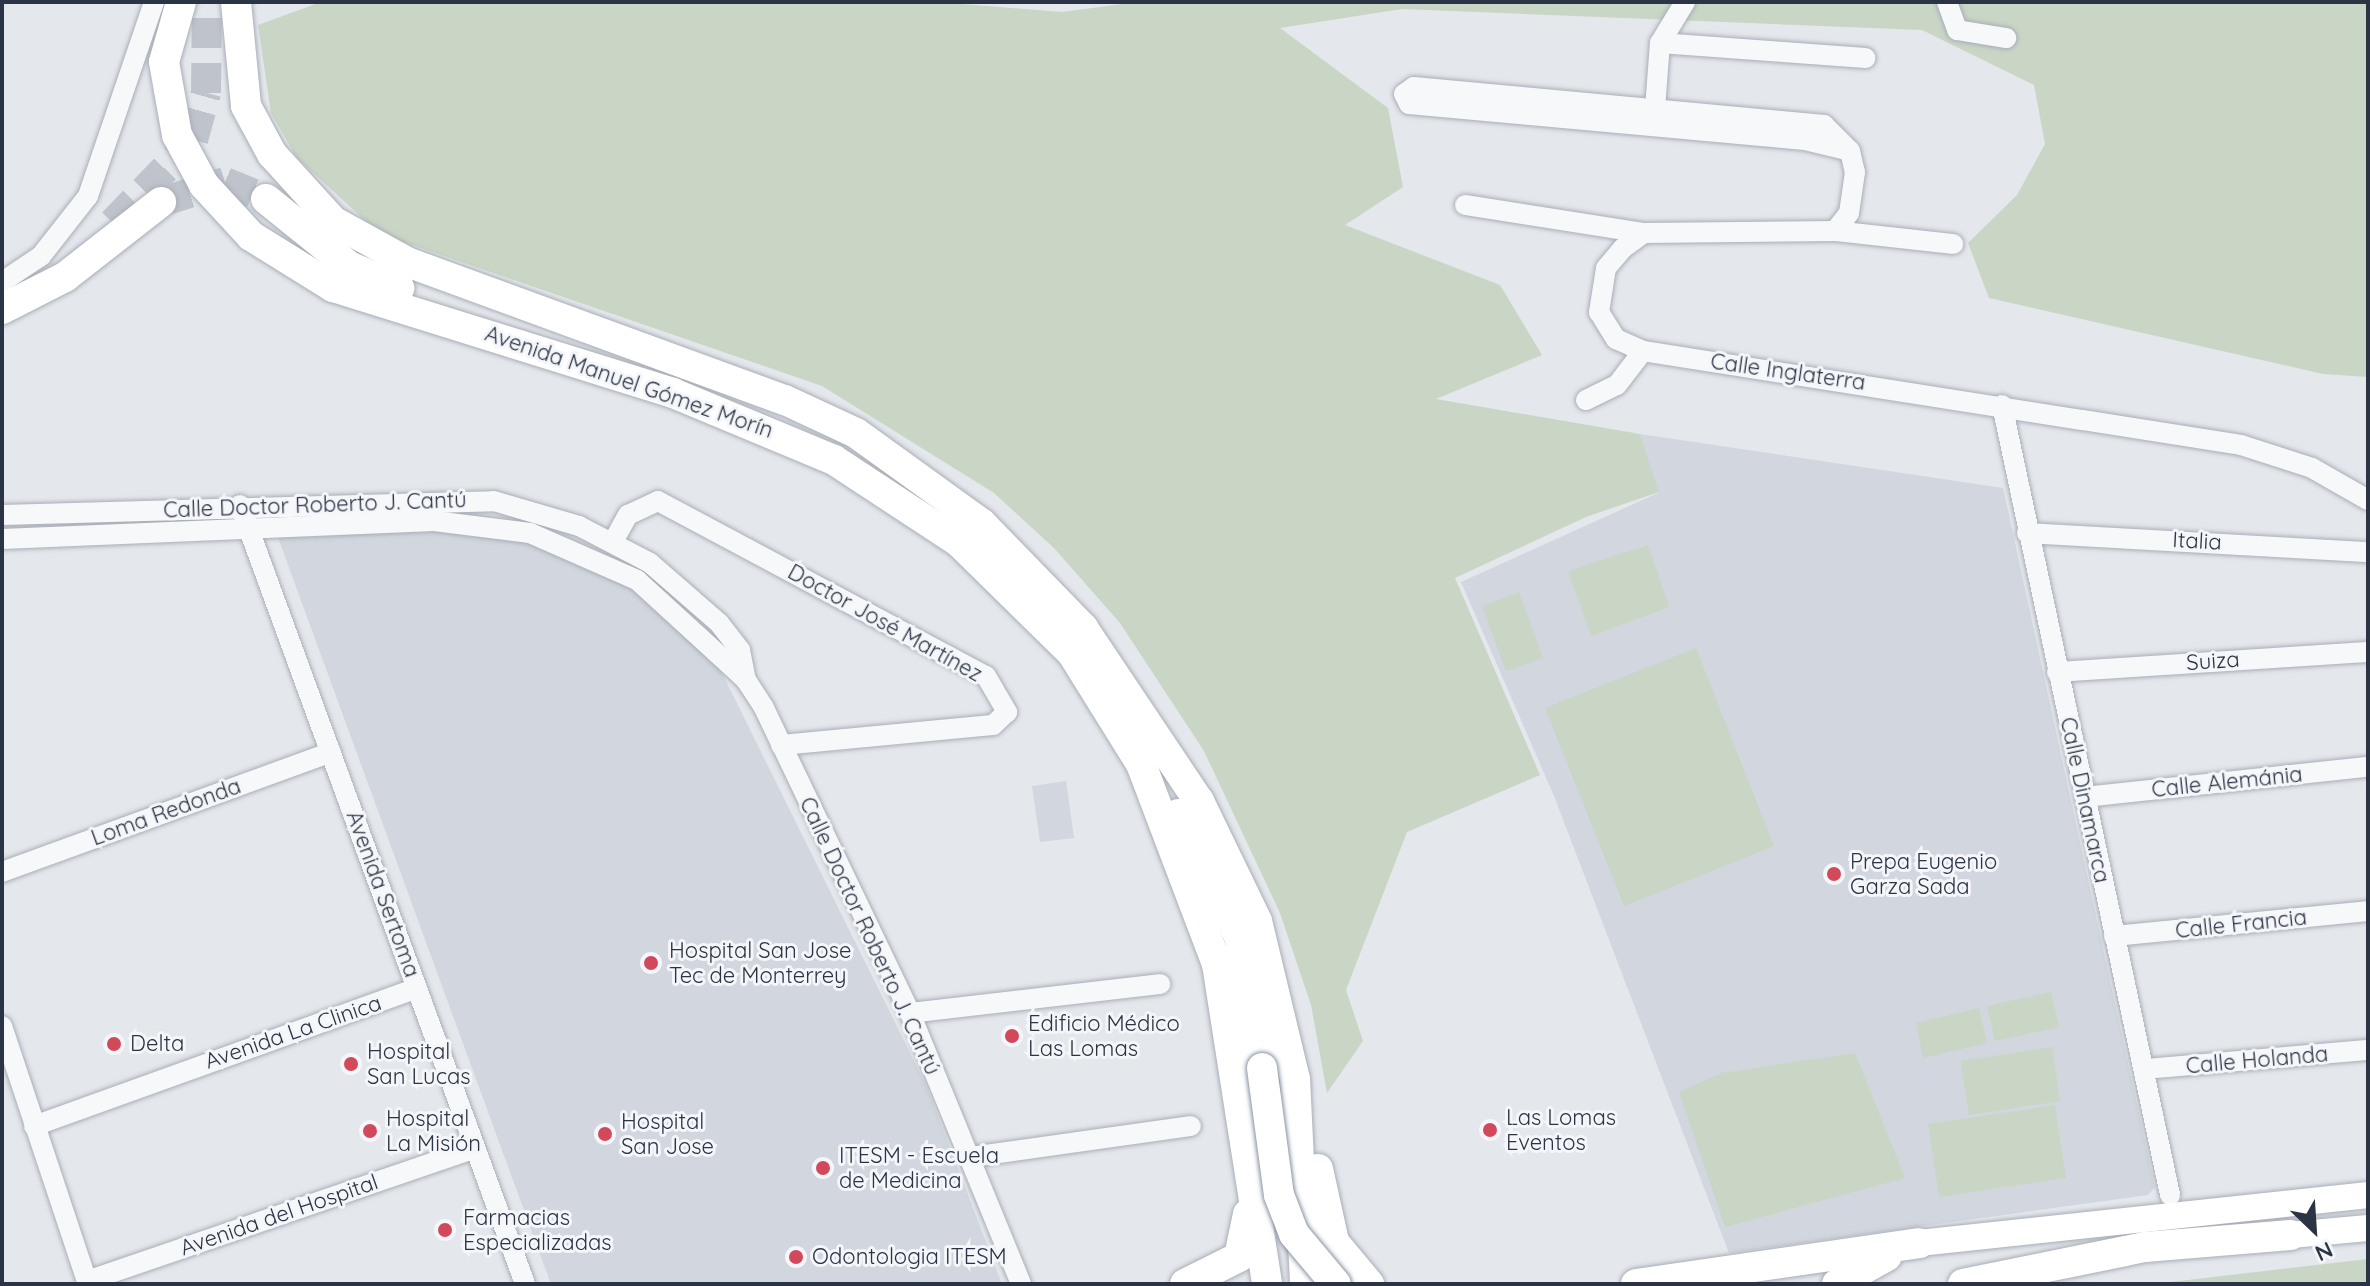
<!DOCTYPE html>
<html>
<head>
<meta charset="utf-8">
<style>
	body { margin:0 }
	#map { position:relative; width:2370px; height:1286px; overflow:hidden; background:#e4e7ec; font-family:Quicksand,sans-serif }
	div>[style] { position:absolute }
	[style*='--x'] { left:calc(var(--x)*1px); top:calc(var(--y)*1px); width:calc(var(--w)*1px); rotate:calc(var(--a)*1deg) }
	.built>* { inset:0; background:#d2d6de }
	.green>* { inset:0; background:#c9d6c5 }
	.highway-tunnel>* { height:30px; margin-top:-15px; transform-origin:0; background:repeating-linear-gradient(90deg,#bfc3cb 0 30px,transparent 0 45px) }
	.roads { filter:drop-shadow(0 0 2px #a9aeb7) drop-shadow(0 0 2px #a9aeb7) }
	.minor>* { height:20px; margin:-10px; padding:0 10px; transform-origin:10px; border-radius:10px; background:#f7f8fa }
	.major>* { height:26px; margin:-13px; padding:0 13px; transform-origin:13px; border-radius:13px; background:#fff }
	.highway>* { height:30px; margin:-15px; padding:0 15px; transform-origin:15px; border-radius:15px; background:#fff }
	.bridges { filter:drop-shadow(0 0 2px #8b94a3) drop-shadow(0 0 2px #8b94a3) }
	.highway-bridge>* { height:30px; margin:-15px; padding:0 15px; transform-origin:15px; border-radius:15px; background:#fff }
	.dots>* { width:22px; height:22px; translate:-50% -50%; box-sizing:border-box; border:4px solid #f4f6f9; border-radius:50% }
	span { translate:-50% -50%; white-space:nowrap; text-align:center; line-height:1.15; -webkit-text-stroke:6px #f4f6f9; paint-order:stroke }
	.street-label { font-size:22px; color:#2b3445 }
	.poi-label { font-size:22px; color:#2b3445 }
	.left { translate:0 -50%; text-align:left }
	.frame { position:absolute; inset:0; border:4px solid #2b3445; pointer-events:none }
	.north { position:absolute; left:2274px; top:1190px; width:80px; height:80px; -webkit-text-stroke:6px #f4f6f9; paint-order:stroke; rotate:155deg; font-size:22px; font-weight:700; line-height:32px; text-align:center; color:#2b3445 }
	.north::after { content:''; display:block; margin:auto; width:28px; height:36px; background:#2b3445; clip-path:polygon(50% 0,100% 100%,50% 72%,0 100%) }
</style>
</head>
<body>
<div id="map">
	<div class="built">
		<i style="clip-path:polygon(1640px 434px,2003px 488px,2155px 1187px,2148px 1195px,1729px 1253px,1554px 796px,1461px 582px,1658px 493px)"></i>
		<i style="clip-path:polygon(450px 525px,539px 539px,622px 578px,714px 657px,926px 1085px,1002px 1284px,551px 1284px,276px 532px)"></i>
		<i style="clip-path:polygon(1066px 781px,1074px 838px,1040px 842px,1032px 786px)"></i>
	</div>
	<div class="green">
		<i style="clip-path:polygon(321px 2px,936px 2px,1062px 12px,1138px 2px,2368px 2px,2368px 377px,2323px 374px,1989px 298px,1968px 243px,2017px 195px,2045px 144px,2034px 85px,1922px 30px,1402px 9px,1280px 28px,1388px 108px,1403px 187px,1345px 225px,1500px 285px,1542px 355px,1436px 399px,1640px 434px,1659px 492px,1586px 517px,1455px 578px,1540px 775px,1407px 832px,1346px 990px,1363px 1041px,1327px 1093px,1311px 1005px,1280px 913px,1204px 751px,1120px 623px,1054px 548px,994px 493px,822px 386px,380px 234px,297px 158px,271px 113px,258px 25px)"></i>
		<i style="clip-path:polygon(1648px 545px,1669px 607px,1591px 636px,1568px 571px)"></i>
		<i style="clip-path:polygon(1519px 592px,1543px 658px,1506px 671px,1482px 606px)"></i>
		<i style="clip-path:polygon(1696px 648px,1774px 846px,1624px 906px,1545px 708px)"></i>
		<i style="clip-path:polygon(2051px 992px,2059px 1027px,1995px 1041px,1987px 1006px)"></i>
		<i style="clip-path:polygon(1979px 1008px,1987px 1043px,1923px 1058px,1916px 1023px)"></i>
		<i style="clip-path:polygon(2052px 1047px,2060px 1101px,1969px 1115px,1961px 1061px)"></i>
		<i style="clip-path:polygon(1855px 1053px,1905px 1178px,1725px 1227px,1679px 1092px,1721px 1073px)"></i>
		<i style="clip-path:polygon(2055px 1105px,2066px 1178px,1939px 1197px,1928px 1124px)"></i>
		<i style="clip-path:polygon(2368px 1259px,2368px 1284px,2154px 1284px,2213px 1277px)"></i>
	</div>
	<div class="highway-tunnel">
		<i style="--x:161;--y:202;--w:67;--a:-17.4"></i>
		<i style="--x:225;--y:182;--w:44;--a:22.5"></i>
		<i style="--x:113;--y:223;--w:115;--a:-46.1"></i>
		<i style="--x:193;--y:140;--w:49;--a:-74.5"></i>
		<i style="--x:206;--y:93;--w:91;--a:-89.4"></i>
	</div>
	<div class="roads">
		<div class="minor">
			<i style="--x:1947;--y:2;--w:30;--a:70"></i>
			<i style="--x:1957;--y:30;--w:50;--a:9.3"></i>
			<i style="--x:1660;--y:43;--w:206;--a:4.2"></i>
			<i style="--x:1655;--y:109;--w:66;--a:-85.7"></i>
			<i style="--x:1660;--y:43;--w:48;--a:-58.6"></i>
			<i style="--x:1850;--y:151;--w:37;--a:-135"></i>
			<i style="--x:1824;--y:125;--w:412;--a:-174.7"></i>
			<i style="--x:1414;--y:87;--w:12;--a:145"></i>
			<i style="--x:1404;--y:94;--w:11;--a:63"></i>
			<i style="--x:1409;--y:104;--w:398;--a:5.2"></i>
			<i style="--x:1805;--y:140;--w:46;--a:13.7"></i>
			<i style="--x:1850;--y:151;--w:22;--a:77"></i>
			<i style="--x:1855;--y:172;--w:41;--a:98.3"></i>
			<i style="--x:1849;--y:213;--w:23;--a:128"></i>
			<i style="--x:1835;--y:231;--w:191;--a:179.4"></i>
			<i style="--x:1644;--y:233;--w:26;--a:144"></i>
			<i style="--x:1623;--y:248;--w:26;--a:130"></i>
			<i style="--x:1606;--y:268;--w:45;--a:99"></i>
			<i style="--x:1599;--y:312;--w:32;--a:58"></i>
			<i style="--x:1616;--y:339;--w:30;--a:24"></i>
			<i style="--x:1643;--y:351;--w:605;--a:8.93"></i>
			<i style="--x:2241;--y:445;--w:75;--a:17.9"></i>
			<i style="--x:2312;--y:468;--w:64;--a:29.7"></i>
			<i style="--x:1465;--y:205;--w:181;--a:8.9"></i>
			<i style="--x:1835;--y:231;--w:119;--a:6.3"></i>
			<i style="--x:2;--y:282;--w:47;--a:-33.7"></i>
			<i style="--x:41;--y:256;--w:76;--a:-51.9"></i>
			<i style="--x:88;--y:196;--w:205;--a:-71.2"></i>
			<i style="--x:1586;--y:400;--w:34;--a:-26"></i>
			<i style="--x:1617;--y:385;--w:43;--a:-52.6"></i>
			<i style="--x:2002;--y:405;--w:808;--a:77.99"></i>
			<i style="--x:240;--y:505;--w:829;--a:69.9"></i>
			<i style="--x:2;--y:515;--w:492;--a:-1.6"></i>
			<i style="--x:494;--y:501;--w:89;--a:16.4"></i>
			<i style="--x:579;--y:526;--w:80;--a:27.5"></i>
			<i style="--x:650;--y:563;--w:91;--a:41"></i>
			<i style="--x:719;--y:623;--w:34;--a:52"></i>
			<i style="--x:740;--y:650;--w:31;--a:79"></i>
			<i style="--x:2027;--y:533;--w:342;--a:3.2"></i>
			<i style="--x:2;--y:539;--w:432;--a:-2.4"></i>
			<i style="--x:434;--y:521;--w:97;--a:7.1"></i>
			<i style="--x:530;--y:533;--w:117;--a:23.7"></i>
			<i style="--x:637;--y:580;--w:148;--a:42.5"></i>
			<i style="--x:746;--y:680;--w:33;--a:57"></i>
			<i style="--x:764;--y:708;--w:338;--a:64.4"></i>
			<i style="--x:910;--y:1013;--w:293;--a:67.7"></i>
			<i style="--x:614;--y:540;--w:29;--a:-61"></i>
			<i style="--x:628;--y:515;--w:33;--a:-25"></i>
			<i style="--x:658;--y:501;--w:372;--a:28.1"></i>
			<i style="--x:986;--y:676;--w:42;--a:59.7"></i>
			<i style="--x:1007;--y:712;--w:19;--a:137"></i>
			<i style="--x:993;--y:725;--w:213;--a:174.6"></i>
			<i style="--x:2057;--y:672;--w:312;--a:-3.7"></i>
			<i style="--x:2085;--y:797;--w:285;--a:-6.1"></i>
			<i style="--x:2;--y:872;--w:350;--a:-20"></i>
			<i style="--x:2114;--y:936;--w:255;--a:-5.6"></i>
			<i style="--x:910;--y:1013;--w:252;--a:-6.6"></i>
			<i style="--x:2;--y:1026;--w:272;--a:71.6"></i>
			<i style="--x:2145;--y:1069;--w:224;--a:-4.9"></i>
			<i style="--x:34;--y:1126;--w:407;--a:-19.8"></i>
			<i style="--x:971;--y:1157;--w:222;--a:-8"></i>
			<i style="--x:87;--y:1281;--w:407;--a:-18.9"></i>
		</div>
		<div class="major">
			<i style="--x:2291;--y:1235;--w:77;--a:-5.2"></i>
			<i style="--x:1919;--y:1243;--w:452;--a:-6.1"></i>
		</div>
		<div class="highway">
			<i style="--x:181;--y:2;--w:62;--a:105.8"></i>
			<i style="--x:164;--y:62;--w:74;--a:79.9"></i>
			<i style="--x:177;--y:135;--w:57;--a:61.6"></i>
			<i style="--x:204;--y:185;--w:69;--a:47.3"></i>
			<i style="--x:251;--y:236;--w:97;--a:31.9"></i>
			<i style="--x:333;--y:287;--w:356;--a:17.3"></i>
			<i style="--x:673;--y:393;--w:174;--a:22.6"></i>
			<i style="--x:834;--y:460;--w:149;--a:33.3"></i>
			<i style="--x:959;--y:542;--w:158;--a:44.5"></i>
			<i style="--x:1072;--y:653;--w:131;--a:58.1"></i>
			<i style="--x:1141;--y:764;--w:214;--a:69.2"></i>
			<i style="--x:1217;--y:964;--w:324;--a:81.1"></i>
			<i style="--x:236;--y:2;--w:104;--a:84.5"></i>
			<i style="--x:246;--y:106;--w:55;--a:61.6"></i>
			<i style="--x:272;--y:154;--w:91;--a:47.7"></i>
			<i style="--x:333;--y:221;--w:85;--a:29"></i>
			<i style="--x:407;--y:262;--w:402;--a:20.1"></i>
			<i style="--x:785;--y:400;--w:78;--a:24.9"></i>
			<i style="--x:856;--y:433;--w:155;--a:35.8"></i>
			<i style="--x:982;--y:524;--w:145;--a:45.8"></i>
			<i style="--x:1083;--y:628;--w:208;--a:56.2"></i>
			<i style="--x:1199;--y:801;--w:133;--a:64.2"></i>
			<i style="--x:1257;--y:921;--w:163;--a:76.5"></i>
			<i style="--x:1295;--y:1079;--w:205;--a:87.2"></i>
			<i style="--x:266;--y:199;--w:107;--a:38.9"></i>
			<i style="--x:349;--y:266;--w:55;--a:23.7"></i>
			<i style="--x:2;--y:309;--w:71;--a:-26.9"></i>
			<i style="--x:65;--y:277;--w:122;--a:-38"></i>
			<i style="--x:1178;--y:814;--w:36;--a:54"></i>
			<i style="--x:1199;--y:843;--w:104;--a:66.9"></i>
			<i style="--x:1240;--y:939;--w:131;--a:80.3"></i>
			<i style="--x:1318;--y:1169;--w:75;--a:77.6"></i>
			<i style="--x:1334;--y:1242;--w:55;--a:50.2"></i>
			<i style="--x:1185;--y:1284;--w:60;--a:-26.6"></i>
			<i style="--x:1239;--y:1257;--w:44;--a:-78.2"></i>
			<i style="--x:1636;--y:1284;--w:286;--a:-8.2"></i>
			<i style="--x:1837;--y:1284;--w:57;--a:-29.2"></i>
			<i style="--x:1963;--y:1284;--w:186;--a:-11.5"></i>
			<i style="--x:2145;--y:1247;--w:146;--a:-4.7"></i>
		</div>
	</div>
	<div class="bridges">
		<div class="highway-bridge">
			<i style="--x:1262;--y:1068;--w:128;--a:82.4"></i>
			<i style="--x:1279;--y:1195;--w:42;--a:69"></i>
			<i style="--x:1294;--y:1234;--w:65;--a:50"></i>
		</div>
	</div>
	<div class="dots">
		<i style="left:1834px;top:874px;background:#d1495b"></i>
		<i style="left:651px;top:963px;background:#d1495b"></i>
		<i style="left:1012px;top:1036px;background:#d1495b"></i>
		<i style="left:114px;top:1044px;background:#d1495b"></i>
		<i style="left:351px;top:1064px;background:#d1495b"></i>
		<i style="left:1490px;top:1130px;background:#d1495b"></i>
		<i style="left:370px;top:1131px;background:#d1495b"></i>
		<i style="left:605px;top:1134px;background:#d1495b"></i>
		<i style="left:823px;top:1168px;background:#d1495b"></i>
		<i style="left:445px;top:1230px;background:#d1495b"></i>
		<i style="left:796px;top:1257px;background:#d1495b"></i>
	</div>
	<div class="street-label">
		<span style="left:1788px;top:372px;rotate:8deg">Calle Inglaterra</span>
		<span style="left:629px;top:382px;rotate:19deg">Avenida Manuel Gómez Morín</span>
		<span style="left:315px;top:505px;rotate:-2deg">Calle Doctor Roberto J. Cantú</span>
		<span style="left:2197px;top:541px;rotate:3deg">Italia</span>
		<span style="left:885px;top:623px;rotate:29deg">Doctor José Martínez</span>
		<span style="left:2213px;top:661px;rotate:-4deg">Suiza</span>
		<span style="left:2227px;top:782px;rotate:-6deg">Calle Alemánia</span>
		<span style="left:2085px;top:800px;rotate:78deg">Calle Dinamarca</span>
		<span style="left:166px;top:812px;rotate:-20deg">Loma Redonda</span>
		<span style="left:383px;top:894px;rotate:70deg">Avenida Sertoma</span>
		<span style="left:2241px;top:924px;rotate:-6deg">Calle Francia</span>
		<span style="left:870px;top:936px;rotate:65deg">Calle Doctor Roberto J. Cantú</span>
		<span style="left:293px;top:1032px;rotate:-19deg">Avenida La Clinica</span>
		<span style="left:2257px;top:1060px;rotate:-5deg">Calle Holanda</span>
		<span style="left:279px;top:1215px;rotate:-19deg">Avenida del Hospital</span>
	</div>
	<div class="poi-label">
		<span class="left" style="left:1850px;top:874px">Prepa Eugenio<br>Garza Sada</span>
		<span class="left" style="left:669px;top:963px">Hospital San Jose<br>Tec de Monterrey</span>
		<span class="left" style="left:1028px;top:1036px">Edificio Médico<br>Las Lomas</span>
		<span class="left" style="left:130px;top:1044px">Delta</span>
		<span class="left" style="left:367px;top:1064px">Hospital<br>San Lucas</span>
		<span class="left" style="left:1506px;top:1130px">Las Lomas<br>Eventos</span>
		<span class="left" style="left:386px;top:1131px">Hospital<br>La Misión</span>
		<span class="left" style="left:621px;top:1134px">Hospital<br>San Jose</span>
		<span class="left" style="left:839px;top:1168px">ITESM - Escuela<br>de Medicina</span>
		<span class="left" style="left:463px;top:1230px">Farmacias<br>Especializadas</span>
		<span class="left" style="left:812px;top:1257px">Odontologia ITESM</span>
	</div>
	<div class="frame"></div>
	<div class="north">N</div>
</div>
</body>
</html>
